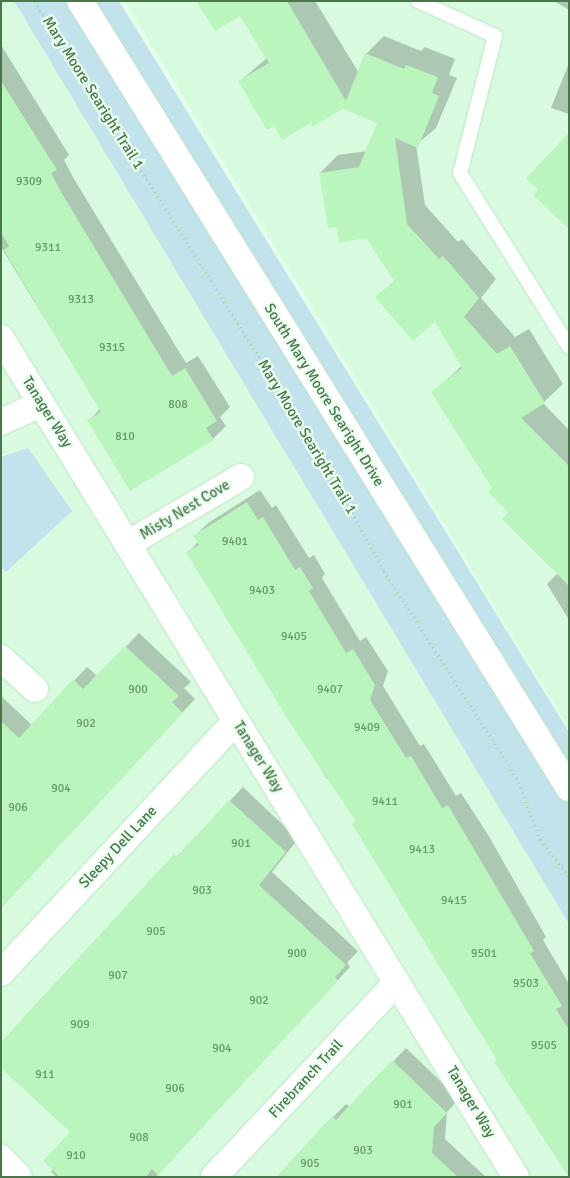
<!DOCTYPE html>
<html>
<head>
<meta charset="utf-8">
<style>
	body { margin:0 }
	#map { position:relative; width:570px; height:1178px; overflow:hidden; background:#e5feeb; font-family:Signika,sans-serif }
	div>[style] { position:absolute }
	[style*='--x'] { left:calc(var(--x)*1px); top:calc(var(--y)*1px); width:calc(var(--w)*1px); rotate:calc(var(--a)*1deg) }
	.residential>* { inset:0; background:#d8fbe0 }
	.green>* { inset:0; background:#c2e2ec }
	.shadow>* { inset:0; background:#0003 }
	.building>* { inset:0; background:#baf5be }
	.path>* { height:3px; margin-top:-1.5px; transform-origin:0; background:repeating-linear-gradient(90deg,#9ddaa0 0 1px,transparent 0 5px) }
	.roads { filter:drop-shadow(0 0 1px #c1e5c6) drop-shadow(0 0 1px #c1e5c6) }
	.service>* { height:14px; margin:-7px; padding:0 7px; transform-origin:7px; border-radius:7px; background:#fff }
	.minor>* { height:26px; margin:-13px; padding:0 13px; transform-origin:13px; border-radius:13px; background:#fff }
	span { translate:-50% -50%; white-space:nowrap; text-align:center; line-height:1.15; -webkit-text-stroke:4.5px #ecfff1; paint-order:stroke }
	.number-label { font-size:12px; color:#649766 }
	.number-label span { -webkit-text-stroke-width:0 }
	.street-label { font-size:15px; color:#487849 }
	.frame { position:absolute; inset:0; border:2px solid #487849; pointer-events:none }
</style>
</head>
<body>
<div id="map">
	<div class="residential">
		<i style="clip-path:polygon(1px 1px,14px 1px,569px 924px,569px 1177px,1px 1177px)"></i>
		<i style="clip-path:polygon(125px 1px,569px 1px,569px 729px)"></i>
	</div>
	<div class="green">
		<i style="clip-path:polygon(14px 1px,119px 1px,569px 732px,569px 924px)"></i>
		<i style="clip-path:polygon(28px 448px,72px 511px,6px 572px,1px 567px,1px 457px)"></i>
	</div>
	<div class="shadow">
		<i style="clip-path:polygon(198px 1px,315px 1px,359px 73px,366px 54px,384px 36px,421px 51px,425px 47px,455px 59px,449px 75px,457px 78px,436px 128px,416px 145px,425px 205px,458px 242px,462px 239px,496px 279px,481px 298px,515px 337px,529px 329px,563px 384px,543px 403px,569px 430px,569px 620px,547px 584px,558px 573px,510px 512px,433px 392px,462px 366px,435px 320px,377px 298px,395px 280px,367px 237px,338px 225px,320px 173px,338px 155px,367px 151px,379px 123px,343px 107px,312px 120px,240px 81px,267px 58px,240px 14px)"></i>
		<i style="clip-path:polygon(554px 1px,569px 1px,569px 10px)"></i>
		<i style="clip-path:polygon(1px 45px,69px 155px,64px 160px,74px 179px,186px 363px,198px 356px,230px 407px,220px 417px,226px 426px,213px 439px,89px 420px,100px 409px,1px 247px)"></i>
		<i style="clip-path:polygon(569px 63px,569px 114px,551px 108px)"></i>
		<i style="clip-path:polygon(260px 490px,272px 508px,276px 505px,309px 558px,314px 555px,325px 574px,322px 578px,360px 641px,366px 637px,388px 671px,383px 686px,420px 746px,424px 744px,456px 796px,461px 793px,487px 833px,546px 937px,543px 940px,569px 984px,569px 1177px,495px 1062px,498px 1059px,357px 821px,330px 778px,327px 779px,188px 552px,198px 542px,195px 536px,208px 523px)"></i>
		<i style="clip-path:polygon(139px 633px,191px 682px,184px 688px,195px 699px,1px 908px,1px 696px,32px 725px,87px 667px,97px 676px)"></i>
		<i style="clip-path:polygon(243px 787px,298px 839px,272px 872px,358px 951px,347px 963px,350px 967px,156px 1177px,57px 1177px,51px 1172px,71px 1132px,1px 1047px,36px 1004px)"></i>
		<i style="clip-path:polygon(406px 1048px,459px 1099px,447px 1112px,445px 1139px,486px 1177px,279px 1177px,333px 1117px,346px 1104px,350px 1107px)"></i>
	</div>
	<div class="building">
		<i style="clip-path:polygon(196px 1px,287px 1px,346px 101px,365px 53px,404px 69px,406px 65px,438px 77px,432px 93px,439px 96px,418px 148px,395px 138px,407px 224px,439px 259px,443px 256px,479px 298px,464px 317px,497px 354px,510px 346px,545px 403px,521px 418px,569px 466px,569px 586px,502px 519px,508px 512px,488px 492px,492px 488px,431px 392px,462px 368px,435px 322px,413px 341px,375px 297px,394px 281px,366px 238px,339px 243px,337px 227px,328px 228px,319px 173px,359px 167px,377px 123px,343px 109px,312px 127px,312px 122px,282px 140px,274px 126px,267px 130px,238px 81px,269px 63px,240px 16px,215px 31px)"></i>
		<i style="clip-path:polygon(1px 81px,57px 170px,51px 173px,61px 192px,172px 376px,185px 368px,217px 421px,206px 428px,214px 440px,130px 491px,87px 420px,101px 412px,4px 250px,9px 246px,1px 233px)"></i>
		<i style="clip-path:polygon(569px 133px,569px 229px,533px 195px,538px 190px,526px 178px)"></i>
		<i style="clip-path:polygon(247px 502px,258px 520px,263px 517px,295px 570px,300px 567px,313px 588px,309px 591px,346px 653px,353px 649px,375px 685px,370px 700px,406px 758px,411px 756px,442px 808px,448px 805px,534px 951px,530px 953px,562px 1006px,556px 1009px,569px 1030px,569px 1177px,494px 1062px,497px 1060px,352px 824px,356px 821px,292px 726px,186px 552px,199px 545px,193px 536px)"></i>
		<i style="clip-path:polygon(125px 646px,179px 696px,172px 702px,183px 713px,1px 908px,1px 721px,19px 738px,73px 679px,83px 689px)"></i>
		<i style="clip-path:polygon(229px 800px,286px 852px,259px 885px,346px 965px,335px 977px,338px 981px,158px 1175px,152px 1169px,146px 1177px,60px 1177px,43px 1161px,70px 1132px,1px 1068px,1px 1042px,174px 854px,177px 857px)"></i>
		<i style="clip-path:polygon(392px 1060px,447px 1113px,434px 1127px,432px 1153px,458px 1177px,276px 1177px,332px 1116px,336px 1120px)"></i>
	</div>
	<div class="path">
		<i style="--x:35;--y:1;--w:532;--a:57.83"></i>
		<i style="--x:318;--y:451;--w:137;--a:61.2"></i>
		<i style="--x:384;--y:571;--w:246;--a:57.3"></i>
		<i style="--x:517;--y:778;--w:66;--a:69.6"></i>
		<i style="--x:540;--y:840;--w:47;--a:51.9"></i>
	</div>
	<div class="roads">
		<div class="service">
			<i style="--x:418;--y:1;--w:85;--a:24.4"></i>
			<i style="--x:495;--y:36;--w:141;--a:104.3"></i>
			<i style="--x:460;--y:173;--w:205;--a:57.9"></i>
		</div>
		<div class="minor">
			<i style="--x:80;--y:1;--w:927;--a:58.15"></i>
			<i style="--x:1;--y:338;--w:984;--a:58.46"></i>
			<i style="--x:1;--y:422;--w:44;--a:-24.2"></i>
			<i style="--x:129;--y:543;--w:130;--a:-30.5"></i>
			<i style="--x:1;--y:658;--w:46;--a:42.4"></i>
			<i style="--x:1;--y:973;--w:345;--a:-47"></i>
			<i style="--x:1;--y:1158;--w:26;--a:47"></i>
			<i style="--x:214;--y:1177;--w:267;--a:-46.8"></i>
		</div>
	</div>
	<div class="number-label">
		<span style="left:29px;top:182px">9309</span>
		<span style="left:48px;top:248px">9311</span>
		<span style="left:81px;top:300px">9313</span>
		<span style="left:112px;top:348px">9315</span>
		<span style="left:178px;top:405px">808</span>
		<span style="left:125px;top:437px">810</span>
		<span style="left:235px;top:542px">9401</span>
		<span style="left:262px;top:591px">9403</span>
		<span style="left:294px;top:637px">9405</span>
		<span style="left:138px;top:690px">900</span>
		<span style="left:330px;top:690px">9407</span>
		<span style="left:86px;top:724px">902</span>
		<span style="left:367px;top:728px">9409</span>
		<span style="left:61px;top:789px">904</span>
		<span style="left:385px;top:802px">9411</span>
		<span style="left:18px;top:808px">906</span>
		<span style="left:241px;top:844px">901</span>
		<span style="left:422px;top:850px">9413</span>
		<span style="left:202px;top:891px">903</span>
		<span style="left:454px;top:901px">9415</span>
		<span style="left:156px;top:932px">905</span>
		<span style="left:297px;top:954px">900</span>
		<span style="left:484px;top:954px">9501</span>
		<span style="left:118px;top:976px">907</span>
		<span style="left:526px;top:984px">9503</span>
		<span style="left:259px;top:1001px">902</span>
		<span style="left:80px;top:1025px">909</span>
		<span style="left:544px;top:1046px">9505</span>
		<span style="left:222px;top:1049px">904</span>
		<span style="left:45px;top:1075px">911</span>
		<span style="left:175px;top:1089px">906</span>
		<span style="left:403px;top:1105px">901</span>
		<span style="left:139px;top:1138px">908</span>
		<span style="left:363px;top:1151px">903</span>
		<span style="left:76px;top:1156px">910</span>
		<span style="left:310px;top:1164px">905</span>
	</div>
	<div class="street-label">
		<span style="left:93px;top:93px;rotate:58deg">Mary Moore Searight Trail 1</span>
		<span style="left:324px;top:395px;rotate:58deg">South Mary Moore Searight Drive</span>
		<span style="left:47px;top:412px;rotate:58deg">Tanager Way</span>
		<span style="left:307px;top:437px;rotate:59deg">Mary Moore Searight Trail 1</span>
		<span style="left:185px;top:510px;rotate:-31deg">Misty Nest Cove</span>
		<span style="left:258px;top:757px;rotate:58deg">Tanager Way</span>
		<span style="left:118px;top:847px;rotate:-47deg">Sleepy Dell Lane</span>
		<span style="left:306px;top:1079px;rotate:-47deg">Firebranch Trail</span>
		<span style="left:471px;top:1102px;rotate:59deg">Tanager Way</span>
	</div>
	<div class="frame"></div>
</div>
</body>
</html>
